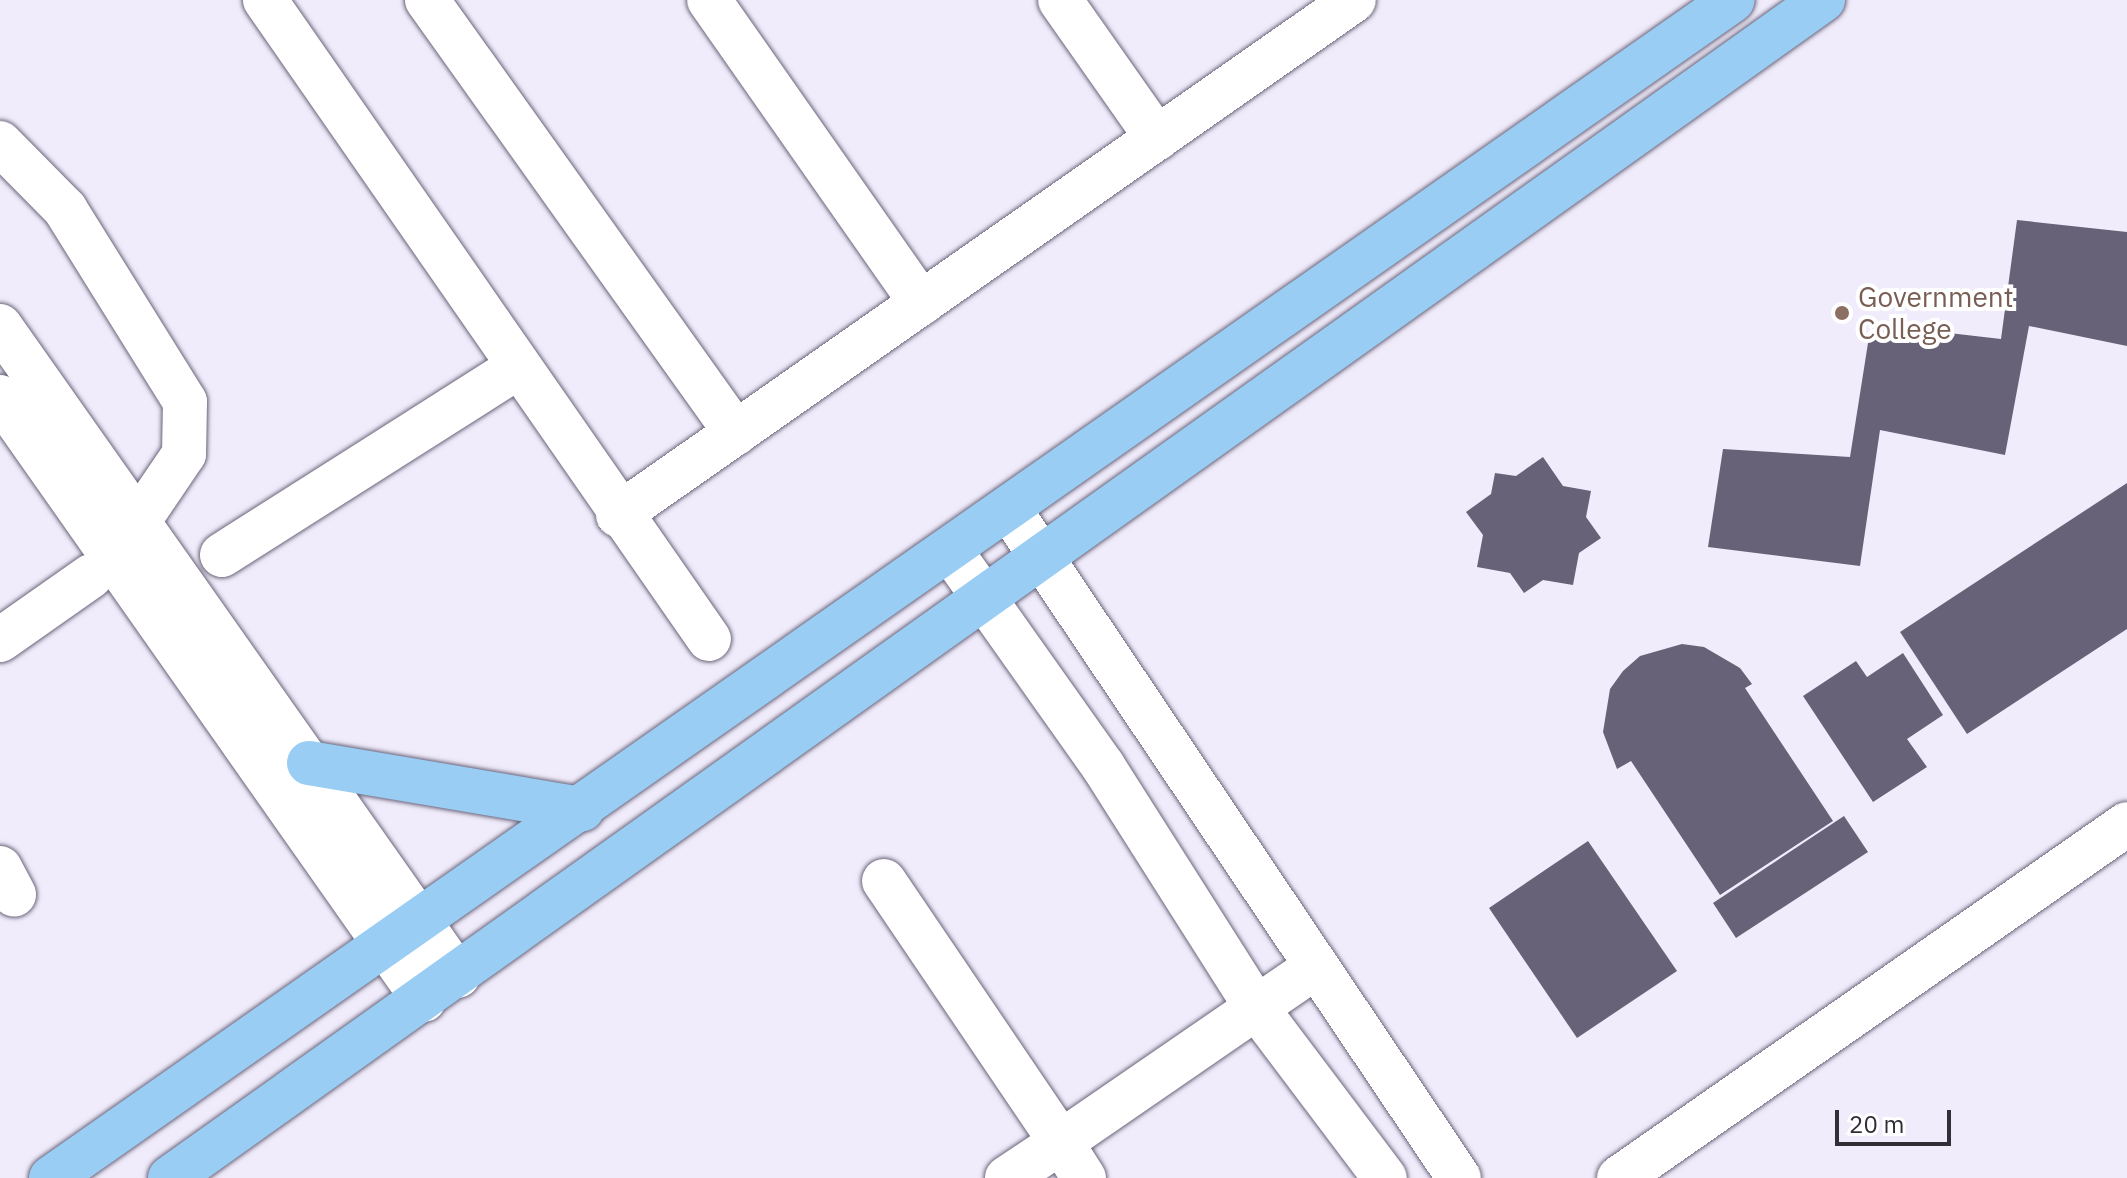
<!DOCTYPE html>
<html>
<head>
<meta charset="utf-8">
<style>
	body { margin:0 }
	#map { position:relative; width:2127px; height:1178px; overflow:hidden; background:#f0ecfb; font-family:"IBM Plex Sans",sans-serif }
	div>[style] { position:absolute }
	[style*='--x'] { left:calc(var(--x)*1px); top:calc(var(--y)*1px); width:calc(var(--w)*1px); rotate:calc(var(--a)*1deg) }
	.building>* { inset:0; background:#686278 }
	.roads { filter:drop-shadow(0 0 2px #6b647a) drop-shadow(0 0 2px #6b647a) }
	.minor>* { height:44px; margin:-22px; padding:0 22px; transform-origin:22px; border-radius:22px; background:#fff }
	.highway>* { height:44px; margin:-22px; padding:0 22px; transform-origin:22px; border-radius:22px; background:#99cdf3 }
	.dots>* { width:22px; height:22px; translate:-50% -50%; box-sizing:border-box; border:4px solid #fff; border-radius:50% }
	span { translate:-50% -50%; white-space:nowrap; text-align:center; line-height:1.15; -webkit-text-stroke:8px #fff; paint-order:stroke }
	.education-label { font-size:28px; color:#785e54 }
	.left { translate:0 -50%; text-align:left }
	.scale { position:absolute; left:1835px; top:1110px; width:116px; height:36px; box-sizing:border-box; border:4px solid #312e37; border-top:0; padding-left:10px; font-size:24px; line-height:28px; white-space:nowrap; color:#312e37; -webkit-text-stroke:6px #fff; paint-order:stroke }
</style>
</head>
<body>
<div id="map">
	<div class="building">
		<i style="clip-path:polygon(2017px 220px,2127px 232px,2127px 346px,2029px 326px,2005px 455px,1880px 430px,1860px 566px,1708px 547px,1723px 449px,1850px 457px,1871px 324px,2001px 339px)"></i>
		<i style="clip-path:polygon(1543px 457px,1563px 486px,1591px 491px,1586px 517px,1601px 538px,1579px 553px,1573px 585px,1543px 580px,1524px 593px,1510px 573px,1477px 567px,1483px 535px,1466px 512px,1491px 494px,1495px 473px,1516px 476px)"></i>
		<i style="clip-path:polygon(2127px 483px,2127px 629px,1967px 734px,1900px 632px)"></i>
		<i style="clip-path:polygon(1682px 644px,1704px 647px,1740px 668px,1752px 684px,1745px 688px,1833px 821px,1720px 895px,1631px 761px,1617px 769px,1603px 732px,1610px 689px,1623px 671px,1640px 656px)"></i>
		<i style="clip-path:polygon(1903px 653px,1943px 715px,1907px 739px,1927px 767px,1873px 802px,1803px 696px,1856px 661px,1867px 677px)"></i>
		<i style="clip-path:polygon(1844px 816px,1868px 852px,1736px 938px,1713px 903px)"></i>
		<i style="clip-path:polygon(1588px 841px,1677px 971px,1577px 1038px,1489px 908px)"></i>
	</div>
	<div class="roads">
		<div class="minor">
			<i style="--x:265;--y:0;--w:778;--a:55.21"></i>
			<i style="--x:427;--y:0;--w:532;--a:54.49"></i>
			<i style="--x:709;--y:0;--w:370;--a:55"></i>
			<i style="--x:1060;--y:0;--w:169;--a:54.9"></i>
			<i style="--x:0;--y:143;--w:93;--a:45.4"></i>
			<i style="--x:65;--y:209;--w:227;--a:58.1"></i>
			<i style="--x:185;--y:402;--w:52;--a:91.1"></i>
			<i style="--x:184;--y:454;--w:82;--a:124.1"></i>
			<i style="--x:0;--y:326;--w:795;--a:54.83"></i>
			<i style="--x:0;--y:397;--w:737;--a:54.89"></i>
			<i style="--x:1009;--y:509;--w:806;--a:56.07"></i>
			<i style="--x:618;--y:515;--w:898;--a:-34.98"></i>
			<i style="--x:950;--y:550;--w:265;--a:54.7"></i>
			<i style="--x:1103;--y:766;--w:285;--a:57.6"></i>
			<i style="--x:1256;--y:1007;--w:214;--a:53"></i>
			<i style="--x:222;--y:555;--w:349;--a:-32.4"></i>
			<i style="--x:0;--y:640;--w:111;--a:-35.1"></i>
			<i style="--x:0;--y:868;--w:30;--a:62"></i>
			<i style="--x:884;--y:881;--w:315;--a:55.9"></i>
			<i style="--x:1061;--y:1142;--w:65;--a:146.3"></i>
			<i style="--x:1084;--y:1178;--w:43;--a:-122.6"></i>
			<i style="--x:1061;--y:1142;--w:306;--a:-34.5"></i>
			<i style="--x:1619;--y:1178;--w:619;--a:-34.87"></i>
		</div>
		<div class="highway">
			<i style="--x:309;--y:763;--w:277;--a:9.6"></i>
			<i style="--x:51;--y:1178;--w:2053;--a:-35.01"></i>
			<i style="--x:170;--y:1178;--w:2030;--a:-35.48"></i>
		</div>
	</div>
	<div class="dots">
		<i style="left:1842px;top:313px;background:#8d6e63"></i>
	</div>
	<div class="education-label">
		<span class="left" style="left:1858px;top:313px">Government<br>College</span>
	</div>
	<div class="scale">20 m</div>
</div>
</body>
</html>
